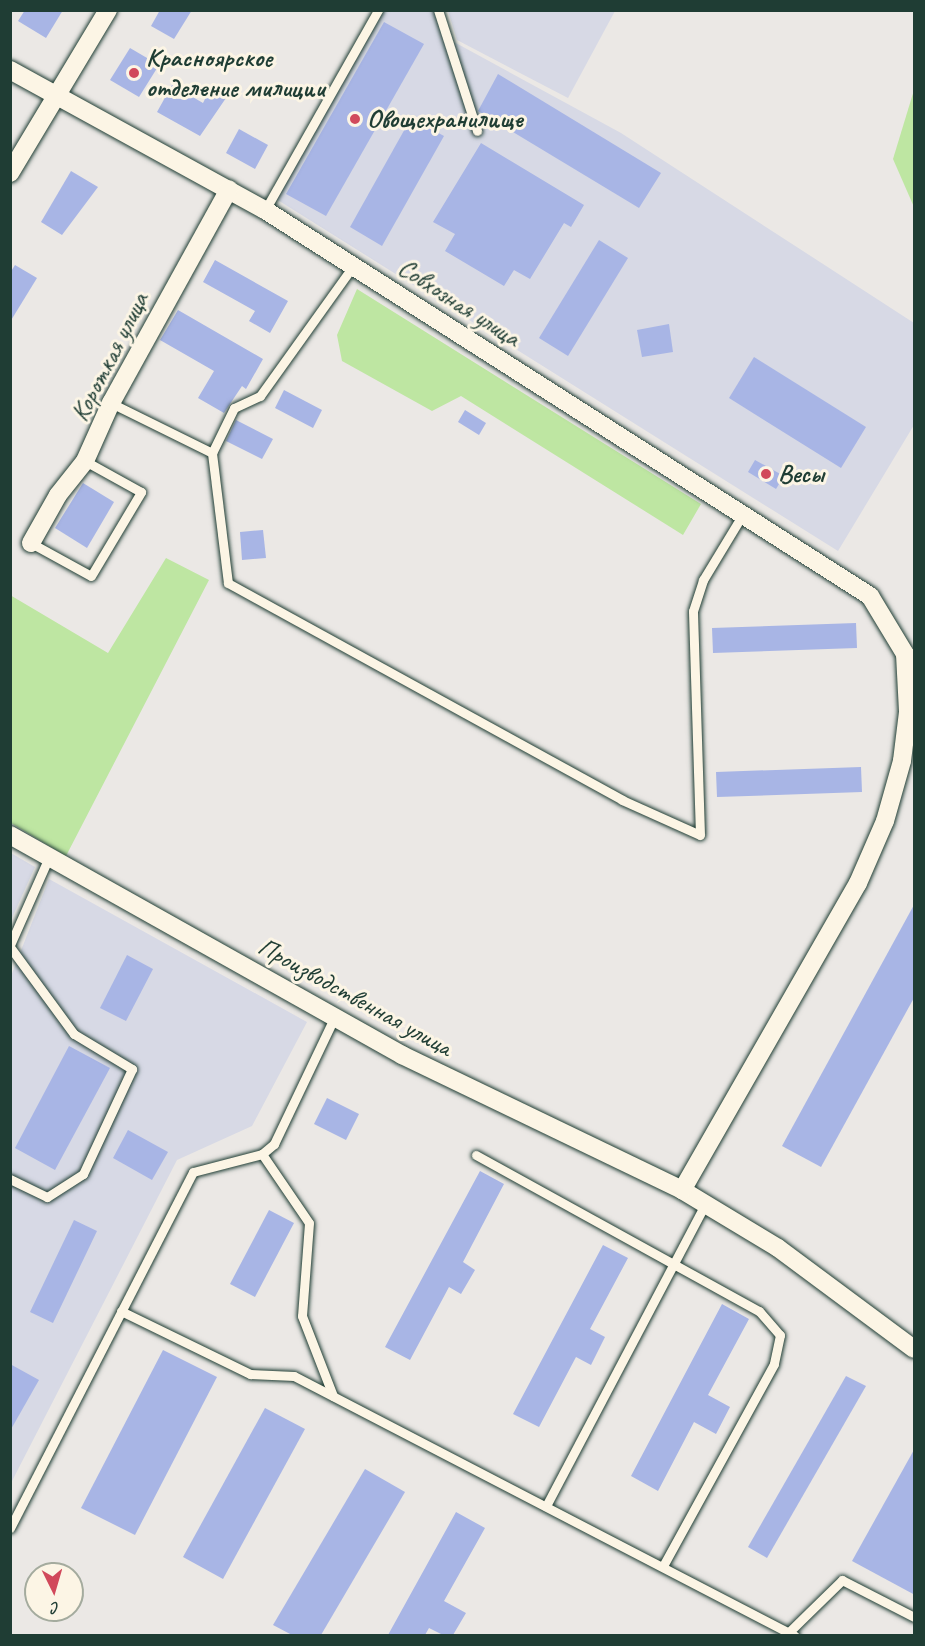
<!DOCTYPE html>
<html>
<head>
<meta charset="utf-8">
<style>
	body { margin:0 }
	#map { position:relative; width:925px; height:1646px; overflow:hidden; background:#ebe8e5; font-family:Caveat,sans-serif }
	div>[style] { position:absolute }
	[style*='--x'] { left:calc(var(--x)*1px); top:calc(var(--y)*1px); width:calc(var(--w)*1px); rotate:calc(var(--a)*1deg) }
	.built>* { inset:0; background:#d7d9e5 }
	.green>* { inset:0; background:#bee6a2 }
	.building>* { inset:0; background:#a8b5e5 }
	.roads { filter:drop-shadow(0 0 2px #1f3d34) drop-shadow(0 0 2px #1f3d34) }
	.lane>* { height:9px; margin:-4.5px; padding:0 4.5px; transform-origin:4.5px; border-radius:4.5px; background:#fcf5e5 }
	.street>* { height:18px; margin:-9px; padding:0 9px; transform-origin:9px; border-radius:9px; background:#fcf5e5 }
	.dots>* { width:16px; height:16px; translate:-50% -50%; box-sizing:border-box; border:3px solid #fcf5e5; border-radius:50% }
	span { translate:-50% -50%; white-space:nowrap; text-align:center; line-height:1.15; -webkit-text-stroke:6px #fcf5e5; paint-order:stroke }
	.poi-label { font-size:26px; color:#1f3d34; font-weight:700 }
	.left { translate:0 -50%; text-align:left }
	.street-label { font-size:26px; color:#1f3d34 }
	.frame { position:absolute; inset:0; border:12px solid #1f3d34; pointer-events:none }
	.north { position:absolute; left:24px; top:1562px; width:60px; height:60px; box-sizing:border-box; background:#fcf5e5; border:2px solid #a4ab9e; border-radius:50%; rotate:175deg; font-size:16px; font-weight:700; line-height:24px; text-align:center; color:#1f3d34 }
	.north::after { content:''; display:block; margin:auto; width:21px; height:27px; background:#d1495b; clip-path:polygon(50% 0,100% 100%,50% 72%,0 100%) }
</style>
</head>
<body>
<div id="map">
	<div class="built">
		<i style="clip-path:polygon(384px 11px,443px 11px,454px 42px,621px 133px,914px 323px,914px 425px,838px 551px,276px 199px)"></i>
		<i style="clip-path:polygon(448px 11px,448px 10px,615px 11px,568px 98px,457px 40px)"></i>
		<i style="clip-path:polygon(11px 853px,35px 867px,11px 920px)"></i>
		<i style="clip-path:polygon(49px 879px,307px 1022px,252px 1126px,177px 1160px,11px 1483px,11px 976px)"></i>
	</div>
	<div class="green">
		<i style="clip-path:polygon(914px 90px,914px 207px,893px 159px)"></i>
		<i style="clip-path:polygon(357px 289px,701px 504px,683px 535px,461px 396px,432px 411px,342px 361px,337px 335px)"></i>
		<i style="clip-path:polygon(166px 558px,209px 580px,66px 856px,11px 823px,10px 595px,108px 653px)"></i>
	</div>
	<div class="building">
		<i style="clip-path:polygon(25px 10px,63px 10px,46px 38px,18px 21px)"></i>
		<i style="clip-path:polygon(160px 10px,192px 10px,174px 39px,151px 26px)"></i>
		<i style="clip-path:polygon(384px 22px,424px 44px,326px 216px,286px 194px)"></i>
		<i style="clip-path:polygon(130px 48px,159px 65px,139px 97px,110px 80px)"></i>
		<i style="clip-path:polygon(498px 74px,661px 173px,639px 208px,478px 111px)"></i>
		<i style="clip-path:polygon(172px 85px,203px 103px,210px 89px,226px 98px,200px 136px,157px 112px)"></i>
		<i style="clip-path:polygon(411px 118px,444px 136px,382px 246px,350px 227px)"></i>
		<i style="clip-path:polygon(239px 129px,268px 145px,255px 169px,226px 153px)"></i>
		<i style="clip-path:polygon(481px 143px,584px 205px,571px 227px,564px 223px,530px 279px,514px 270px,504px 286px,445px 251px,455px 234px,433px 222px)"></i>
		<i style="clip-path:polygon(71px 171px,98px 187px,62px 235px,41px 222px)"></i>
		<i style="clip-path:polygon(599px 240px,628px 258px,568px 356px,539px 338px)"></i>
		<i style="clip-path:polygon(215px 260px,288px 301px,270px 333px,249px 321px,255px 311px,203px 282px)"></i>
		<i style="clip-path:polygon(15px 265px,37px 278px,10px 322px,10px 273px)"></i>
		<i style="clip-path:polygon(178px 310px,263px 359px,246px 389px,242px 386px,224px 413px,198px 398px,214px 371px,160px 340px)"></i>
		<i style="clip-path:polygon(669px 324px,673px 352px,642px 357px,637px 330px)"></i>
		<i style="clip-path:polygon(754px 357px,866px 427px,841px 468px,729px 398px)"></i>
		<i style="clip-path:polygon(284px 390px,322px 410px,313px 428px,275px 408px)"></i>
		<i style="clip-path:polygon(465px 410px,486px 423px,479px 435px,458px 422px)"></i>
		<i style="clip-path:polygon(236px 420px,273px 439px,262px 459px,226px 441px)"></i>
		<i style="clip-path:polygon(755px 460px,784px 476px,776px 489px,748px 472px)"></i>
		<i style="clip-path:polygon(83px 483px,114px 502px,87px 548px,55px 528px)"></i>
		<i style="clip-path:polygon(263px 530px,266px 558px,242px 560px,240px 532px)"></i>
		<i style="clip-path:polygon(856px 623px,857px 648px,713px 653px,712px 628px)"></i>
		<i style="clip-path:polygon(861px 767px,862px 792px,717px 797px,716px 772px)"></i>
		<i style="clip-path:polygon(915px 903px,915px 996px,821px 1167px,782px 1146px)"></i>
		<i style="clip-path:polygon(127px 955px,153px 969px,126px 1021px,100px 1008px)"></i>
		<i style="clip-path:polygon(69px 1046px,110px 1068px,55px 1170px,15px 1148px)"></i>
		<i style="clip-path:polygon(327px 1098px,359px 1114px,346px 1140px,314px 1124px)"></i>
		<i style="clip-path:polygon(128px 1130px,168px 1152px,152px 1180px,113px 1158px)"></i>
		<i style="clip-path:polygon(480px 1171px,504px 1184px,463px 1262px,475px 1270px,461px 1294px,449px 1287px,410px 1360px,385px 1347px)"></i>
		<i style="clip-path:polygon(269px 1210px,294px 1223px,255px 1297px,230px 1284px)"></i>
		<i style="clip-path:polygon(74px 1220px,97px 1231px,53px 1323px,30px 1312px)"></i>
		<i style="clip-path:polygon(603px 1245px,628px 1258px,590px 1329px,605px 1337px,591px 1365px,576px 1357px,539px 1427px,513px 1414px)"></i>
		<i style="clip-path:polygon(722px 1304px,749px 1319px,708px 1395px,730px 1407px,716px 1434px,694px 1422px,658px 1491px,631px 1476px)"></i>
		<i style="clip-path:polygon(163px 1350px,217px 1377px,135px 1535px,81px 1508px)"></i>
		<i style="clip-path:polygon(10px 1364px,39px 1380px,10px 1431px)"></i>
		<i style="clip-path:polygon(846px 1376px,866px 1386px,767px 1558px,748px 1547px)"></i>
		<i style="clip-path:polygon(265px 1408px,305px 1429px,223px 1579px,183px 1557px)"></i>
		<i style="clip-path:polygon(915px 1448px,915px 1595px,852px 1561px)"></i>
		<i style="clip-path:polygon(365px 1469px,405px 1492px,321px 1635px,292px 1635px,273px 1625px)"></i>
		<i style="clip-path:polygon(456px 1512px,485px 1528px,444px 1601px,466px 1613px,453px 1635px,443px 1635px,429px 1628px,425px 1635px,388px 1635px)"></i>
	</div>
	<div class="roads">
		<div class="lane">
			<i style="--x:438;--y:10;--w:127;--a:72.1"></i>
			<i style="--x:265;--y:210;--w:230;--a:-60.5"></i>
			<i style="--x:111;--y:403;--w:113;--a:26.3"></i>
			<i style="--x:212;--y:453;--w:50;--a:-63.9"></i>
			<i style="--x:234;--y:408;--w:29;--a:-25"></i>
			<i style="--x:260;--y:396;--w:160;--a:-54.4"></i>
			<i style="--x:212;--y:453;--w:131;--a:83"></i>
			<i style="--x:228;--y:583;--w:450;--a:28.8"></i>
			<i style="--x:622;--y:800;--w:85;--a:24.2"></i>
			<i style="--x:700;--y:835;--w:224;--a:-91.8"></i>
			<i style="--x:693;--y:611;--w:33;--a:-72"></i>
			<i style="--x:703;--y:580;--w:77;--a:-58.8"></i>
			<i style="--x:31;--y:543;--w:68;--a:28.8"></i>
			<i style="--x:91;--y:576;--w:98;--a:-59.2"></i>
			<i style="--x:141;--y:492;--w:64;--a:-151"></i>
			<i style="--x:10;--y:945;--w:96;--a:-66.1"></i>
			<i style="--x:10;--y:947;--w:108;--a:53.7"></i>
			<i style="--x:74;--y:1034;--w:68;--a:31.1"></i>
			<i style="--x:132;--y:1069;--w:116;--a:115"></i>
			<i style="--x:83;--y:1174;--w:43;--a:147.4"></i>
			<i style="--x:47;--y:1197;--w:41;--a:-154.1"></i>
			<i style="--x:262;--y:1154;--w:83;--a:55.7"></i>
			<i style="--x:309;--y:1223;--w:93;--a:94.3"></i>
			<i style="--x:302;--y:1316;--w:86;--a:68.8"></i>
			<i style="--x:476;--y:1155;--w:323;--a:28.9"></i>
			<i style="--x:759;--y:1311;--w:32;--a:49"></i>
			<i style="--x:780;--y:1335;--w:30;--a:102"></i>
			<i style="--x:774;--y:1364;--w:230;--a:118.8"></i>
			<i style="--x:121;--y:1311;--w:144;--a:26"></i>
			<i style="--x:250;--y:1374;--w:44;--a:2.6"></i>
			<i style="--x:294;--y:1376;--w:564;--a:27.43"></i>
			<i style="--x:546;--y:1506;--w:341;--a:-62.2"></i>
			<i style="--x:10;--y:1528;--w:400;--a:-62.8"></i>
			<i style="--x:193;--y:1172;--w:71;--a:-14.6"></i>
			<i style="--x:262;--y:1154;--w:16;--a:-40"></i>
			<i style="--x:274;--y:1144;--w:142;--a:-64.5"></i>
			<i style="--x:790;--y:1631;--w:73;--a:-44.4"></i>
			<i style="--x:842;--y:1580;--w:81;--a:27.2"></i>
		</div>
		<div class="street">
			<i style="--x:10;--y:70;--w:291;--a:28.8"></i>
			<i style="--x:265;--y:210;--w:718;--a:32.54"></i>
			<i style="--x:870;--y:596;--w:68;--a:58.9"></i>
			<i style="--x:905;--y:654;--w:58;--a:87"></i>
			<i style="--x:908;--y:712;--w:49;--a:97"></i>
			<i style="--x:902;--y:761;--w:62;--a:105.8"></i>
			<i style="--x:885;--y:821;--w:68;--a:113.5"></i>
			<i style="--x:858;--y:883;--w:354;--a:119.8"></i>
			<i style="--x:682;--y:1190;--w:112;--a:31.1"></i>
			<i style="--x:778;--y:1248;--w:169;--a:36.6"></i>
			<i style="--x:10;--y:173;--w:190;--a:-59"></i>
			<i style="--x:31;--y:543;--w:55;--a:-60.6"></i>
			<i style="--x:58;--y:495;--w:43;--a:-51.5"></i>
			<i style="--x:85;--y:461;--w:64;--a:-65.9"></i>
			<i style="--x:111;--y:403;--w:244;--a:-61.1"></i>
			<i style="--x:10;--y:835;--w:450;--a:29.3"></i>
			<i style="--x:402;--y:1055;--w:311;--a:25.7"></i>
		</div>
	</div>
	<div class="dots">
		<i style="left:134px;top:73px;background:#d1495b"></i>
		<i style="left:355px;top:119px;background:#d1495b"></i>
		<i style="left:766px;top:474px;background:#d1495b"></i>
	</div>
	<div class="poi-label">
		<span class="left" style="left:146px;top:73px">Красноярское<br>отделение милиции</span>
		<span class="left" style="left:367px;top:119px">Овощехранилище</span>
		<span class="left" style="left:778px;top:474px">Весы</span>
	</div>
	<div class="street-label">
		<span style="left:459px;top:303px;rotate:33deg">Совхозная улица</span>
		<span style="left:110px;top:357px;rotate:-63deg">Короткая улица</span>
		<span style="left:355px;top:997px;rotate:29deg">Производственная улица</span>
	</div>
	<div class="frame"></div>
	<div class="north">С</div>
</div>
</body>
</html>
